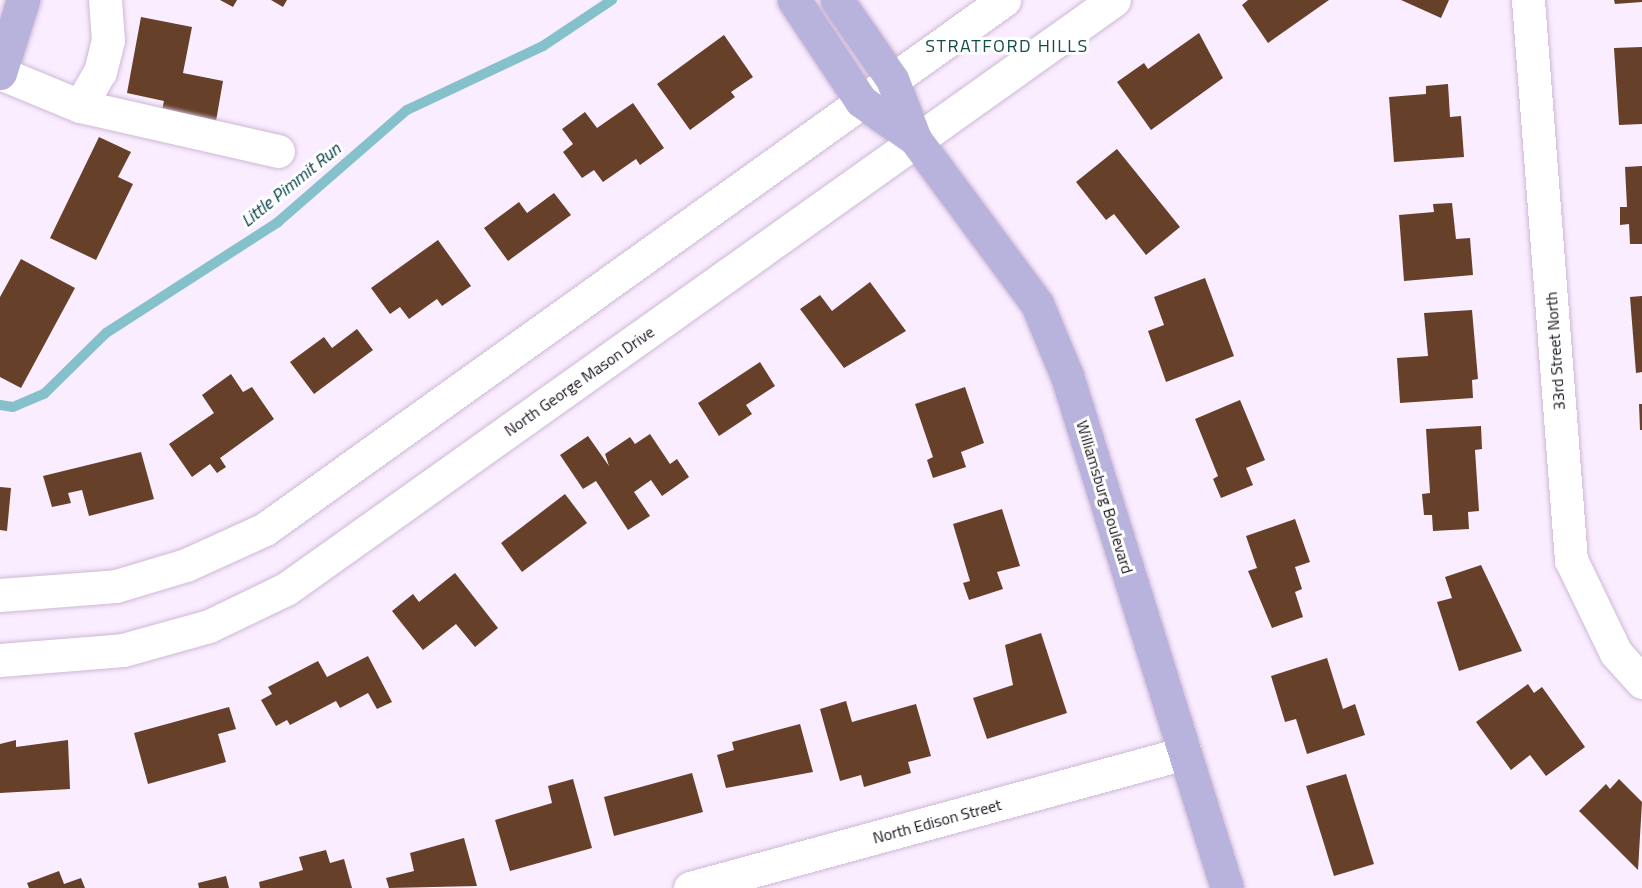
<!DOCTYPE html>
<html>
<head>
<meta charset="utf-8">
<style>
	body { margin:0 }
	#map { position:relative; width:1642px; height:888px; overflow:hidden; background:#faedff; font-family:"Titillium Web",sans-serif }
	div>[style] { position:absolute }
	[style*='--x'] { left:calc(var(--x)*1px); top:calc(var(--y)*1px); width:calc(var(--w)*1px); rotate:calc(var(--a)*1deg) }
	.stream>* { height:10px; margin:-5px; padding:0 5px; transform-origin:5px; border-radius:5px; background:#84c1cb }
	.building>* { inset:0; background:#664028 }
	.roads { filter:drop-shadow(0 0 2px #cdb8d5) drop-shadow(0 0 2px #cdb8d5) }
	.minor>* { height:33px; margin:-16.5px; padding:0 16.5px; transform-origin:16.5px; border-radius:16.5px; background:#fff }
	.major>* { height:33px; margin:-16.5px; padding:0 16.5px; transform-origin:16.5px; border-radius:16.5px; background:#b8b3dd }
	span { translate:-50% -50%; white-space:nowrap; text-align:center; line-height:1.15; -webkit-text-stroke:6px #fff; paint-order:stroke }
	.street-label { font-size:16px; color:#19121c }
	.neighbourhood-label { font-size:18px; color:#134e47; letter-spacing:1.5px }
	.water-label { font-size:18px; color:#08424a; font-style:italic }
</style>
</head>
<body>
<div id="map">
	<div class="stream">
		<i style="--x:0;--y:405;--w:13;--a:9"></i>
		<i style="--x:13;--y:407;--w:34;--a:-23"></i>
		<i style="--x:44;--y:394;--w:87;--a:-44.5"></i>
		<i style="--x:106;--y:333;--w:205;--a:-32.8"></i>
		<i style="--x:278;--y:222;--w:171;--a:-41"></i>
		<i style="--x:407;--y:110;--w:150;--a:-25.2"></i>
		<i style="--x:543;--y:46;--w:83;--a:-33.7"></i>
	</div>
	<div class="building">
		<i style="clip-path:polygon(220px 0,237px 0,233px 7px)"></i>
		<i style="clip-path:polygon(271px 0,287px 0,283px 7px)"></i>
		<i style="clip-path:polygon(1248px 0,1329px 0,1268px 43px,1242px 5px)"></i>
		<i style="clip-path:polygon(1401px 0,1449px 0,1441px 18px)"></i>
		<i style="clip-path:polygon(1614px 0,1642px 0,1642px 2px,1615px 4px)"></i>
		<i style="clip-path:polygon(141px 17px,192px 27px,183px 73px,223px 81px,216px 121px,162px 110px,164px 101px,127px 93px)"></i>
		<i style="clip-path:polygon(1199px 33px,1223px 78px,1151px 130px,1117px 82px,1144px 63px,1148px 69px)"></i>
		<i style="clip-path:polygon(724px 35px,753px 77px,731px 92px,735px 97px,690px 130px,657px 84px)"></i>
		<i style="clip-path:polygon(1642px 47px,1642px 124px,1619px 125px,1614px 48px)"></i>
		<i style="clip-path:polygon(1448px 84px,1450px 117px,1461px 116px,1464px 157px,1394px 162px,1389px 97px,1426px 94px,1426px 86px)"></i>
		<i style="clip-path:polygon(633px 103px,664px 148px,640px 165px,636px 159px,603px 182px,594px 170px,582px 178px,563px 152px,573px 144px,562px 129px,585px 112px,597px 128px)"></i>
		<i style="clip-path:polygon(99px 137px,131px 152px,118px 177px,133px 184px,96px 260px,50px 238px)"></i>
		<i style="clip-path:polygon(1117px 149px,1180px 227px,1146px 255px,1114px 214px,1106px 220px,1076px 182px)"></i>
		<i style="clip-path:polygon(1642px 166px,1642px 244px,1630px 244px,1629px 224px,1620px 225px,1620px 207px,1627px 207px,1625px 167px)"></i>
		<i style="clip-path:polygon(554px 193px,571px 215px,508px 261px,484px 228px,519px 202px,527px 213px)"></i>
		<i style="clip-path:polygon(1452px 203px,1456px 239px,1470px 238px,1473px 275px,1404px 281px,1399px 215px,1434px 212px,1433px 204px)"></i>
		<i style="clip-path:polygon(438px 240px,471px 286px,442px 306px,437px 299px,409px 319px,400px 307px,390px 314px,371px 288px)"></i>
		<i style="clip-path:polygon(21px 259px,75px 288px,21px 388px,0 377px,0 297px)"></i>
		<i style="clip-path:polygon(1205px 278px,1234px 356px,1166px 382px,1148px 331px,1164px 325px,1154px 297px)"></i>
		<i style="clip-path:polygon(870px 282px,906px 331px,844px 368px,800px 309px,820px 295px,832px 311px)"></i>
		<i style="clip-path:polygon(1642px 296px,1642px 372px,1636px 373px,1630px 297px)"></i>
		<i style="clip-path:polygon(1472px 310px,1478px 379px,1472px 380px,1473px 398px,1400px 403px,1397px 358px,1428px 356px,1424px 313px)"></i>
		<i style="clip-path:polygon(357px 329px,373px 350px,314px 394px,290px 362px,324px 337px,332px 348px)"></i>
		<i style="clip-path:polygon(760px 362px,775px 386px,746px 405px,752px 414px,719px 436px,698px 403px)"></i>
		<i style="clip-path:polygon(231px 374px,243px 392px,252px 387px,274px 419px,220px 458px,226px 467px,217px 473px,210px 464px,192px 477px,169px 444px,214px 413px,202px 395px)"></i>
		<i style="clip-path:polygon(965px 387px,984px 443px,961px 452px,966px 467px,933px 478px,927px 460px,933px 457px,915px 404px)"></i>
		<i style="clip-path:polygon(1240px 400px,1265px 460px,1246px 468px,1253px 485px,1221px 498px,1213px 479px,1218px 476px,1195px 419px)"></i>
		<i style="clip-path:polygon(1639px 404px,1642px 404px,1642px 430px,1640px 430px)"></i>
		<i style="clip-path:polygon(1481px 426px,1482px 449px,1475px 450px,1479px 511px,1468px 512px,1469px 529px,1433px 531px,1432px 515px,1424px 515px,1422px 494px,1430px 493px,1426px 429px)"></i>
		<i style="clip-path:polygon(650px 434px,670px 464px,677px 459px,689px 477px,662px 496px,651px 480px,634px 492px,650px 516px,628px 530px,596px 481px,583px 489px,560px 455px,588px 436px,609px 466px,605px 454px,630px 437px,635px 444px)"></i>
		<i style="clip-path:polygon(141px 452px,154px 499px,89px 516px,82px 490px,68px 493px,71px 503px,52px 507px,43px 476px)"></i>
		<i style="clip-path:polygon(0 487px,11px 488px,7px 531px,0 530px)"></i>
		<i style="clip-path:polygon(565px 494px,587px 523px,522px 572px,501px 543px)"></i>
		<i style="clip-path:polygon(1002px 509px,1020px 566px,997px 572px,1003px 589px,969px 600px,963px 583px,970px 581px,953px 524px)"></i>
		<i style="clip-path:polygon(1295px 519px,1310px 562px,1295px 567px,1302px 589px,1295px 592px,1303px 617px,1272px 628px,1248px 571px,1257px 568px,1246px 536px)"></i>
		<i style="clip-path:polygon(1481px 565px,1522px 651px,1459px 671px,1437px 602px,1452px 598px,1445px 577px)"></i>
		<i style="clip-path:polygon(455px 573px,498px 628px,475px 647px,456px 624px,423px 650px,392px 611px,413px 594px,419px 602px)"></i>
		<i style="clip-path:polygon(1041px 633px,1067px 713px,987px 739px,973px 698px,1013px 685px,1005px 645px)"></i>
		<i style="clip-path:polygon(368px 656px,392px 702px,377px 709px,368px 693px,340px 708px,336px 701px,290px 725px,287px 720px,276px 726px,261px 700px,272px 694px,268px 687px,318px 661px,327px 677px)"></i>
		<i style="clip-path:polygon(1327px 658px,1343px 709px,1355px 704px,1365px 735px,1307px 754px,1296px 719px,1285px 722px,1271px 676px)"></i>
		<i style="clip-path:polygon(1528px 684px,1534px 693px,1542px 687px,1585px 747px,1546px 776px,1530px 755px,1511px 770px,1476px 722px)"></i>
		<i style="clip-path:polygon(846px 701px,852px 722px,916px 704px,931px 756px,908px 762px,911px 773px,864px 787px,861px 775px,840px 781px,820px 709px)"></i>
		<i style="clip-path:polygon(229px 707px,236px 729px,218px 734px,226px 762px,148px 784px,134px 733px)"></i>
		<i style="clip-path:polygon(800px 724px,813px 772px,726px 788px,717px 755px,734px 750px,732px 742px)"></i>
		<i style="clip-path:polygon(16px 740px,16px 747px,68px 740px,70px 789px,0 793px,0 744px)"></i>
		<i style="clip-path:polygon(692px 773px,703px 812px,614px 836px,604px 797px)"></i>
		<i style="clip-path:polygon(1346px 774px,1374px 864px,1334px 876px,1306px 786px)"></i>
		<i style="clip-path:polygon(573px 779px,592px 848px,510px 871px,495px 820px,552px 803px,548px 786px)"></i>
		<i style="clip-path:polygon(1619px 779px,1642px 802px,1638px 870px,1579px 811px,1606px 784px,1610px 789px)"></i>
		<i style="clip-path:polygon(464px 838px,477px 886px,389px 888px,386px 878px,414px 871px,410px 853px)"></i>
		<i style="clip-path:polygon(326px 850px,330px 863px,344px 859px,352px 888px,260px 888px,259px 882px,303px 870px,299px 857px)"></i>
		<i style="clip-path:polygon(59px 871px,64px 884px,81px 878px,85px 888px,29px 888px,27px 883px)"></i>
		<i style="clip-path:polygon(226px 876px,229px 888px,199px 888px,198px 883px)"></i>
	</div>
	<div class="roads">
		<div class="minor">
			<i style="--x:1528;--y:0;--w:562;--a:85.61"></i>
			<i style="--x:1571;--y:560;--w:103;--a:64.2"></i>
			<i style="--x:1616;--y:653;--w:39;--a:48"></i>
			<i style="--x:0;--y:73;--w:87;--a:22.4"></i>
			<i style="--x:80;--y:106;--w:203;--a:12.8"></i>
			<i style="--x:80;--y:106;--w:39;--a:-60"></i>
			<i style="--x:100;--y:72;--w:33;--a:-76"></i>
			<i style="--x:108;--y:40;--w:40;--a:-94.3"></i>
			<i style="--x:0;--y:595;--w:116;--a:-4.4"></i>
			<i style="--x:116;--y:586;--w:73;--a:-16.7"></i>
			<i style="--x:186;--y:565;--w:87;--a:-24.5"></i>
			<i style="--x:265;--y:529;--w:909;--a:-35.6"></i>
			<i style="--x:0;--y:660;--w:123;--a:-4.6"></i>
			<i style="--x:123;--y:650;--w:89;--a:-15.6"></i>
			<i style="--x:209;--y:626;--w:85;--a:-25.7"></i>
			<i style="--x:286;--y:589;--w:1016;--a:-35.43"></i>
			<i style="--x:690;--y:888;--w:513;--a:-15.26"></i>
		</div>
		<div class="major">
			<i style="--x:794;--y:0;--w:121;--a:56.4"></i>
			<i style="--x:861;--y:101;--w:66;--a:35.1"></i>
			<i style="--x:837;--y:0;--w:96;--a:55.2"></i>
			<i style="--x:892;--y:79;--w:64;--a:69"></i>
			<i style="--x:915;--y:139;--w:205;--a:53.5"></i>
			<i style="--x:1037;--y:304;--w:78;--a:67.4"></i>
			<i style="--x:1067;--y:376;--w:536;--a:72.65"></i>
			<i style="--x:0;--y:73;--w:77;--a:-72.5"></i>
		</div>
	</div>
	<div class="street-label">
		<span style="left:1555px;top:351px;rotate:-94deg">33rd Street North</span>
		<span style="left:579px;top:381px;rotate:-35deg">North George Mason Drive</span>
		<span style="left:1105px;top:497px;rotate:73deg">Williamsburg Boulevard</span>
		<span style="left:937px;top:821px;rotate:-15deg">North Edison Street</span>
	</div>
	<div class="neighbourhood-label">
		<span style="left:1007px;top:46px">STRATFORD HILLS</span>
	</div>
	<div class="water-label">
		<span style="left:291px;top:185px;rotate:-39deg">Little Pimmit Run</span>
	</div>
</div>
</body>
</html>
